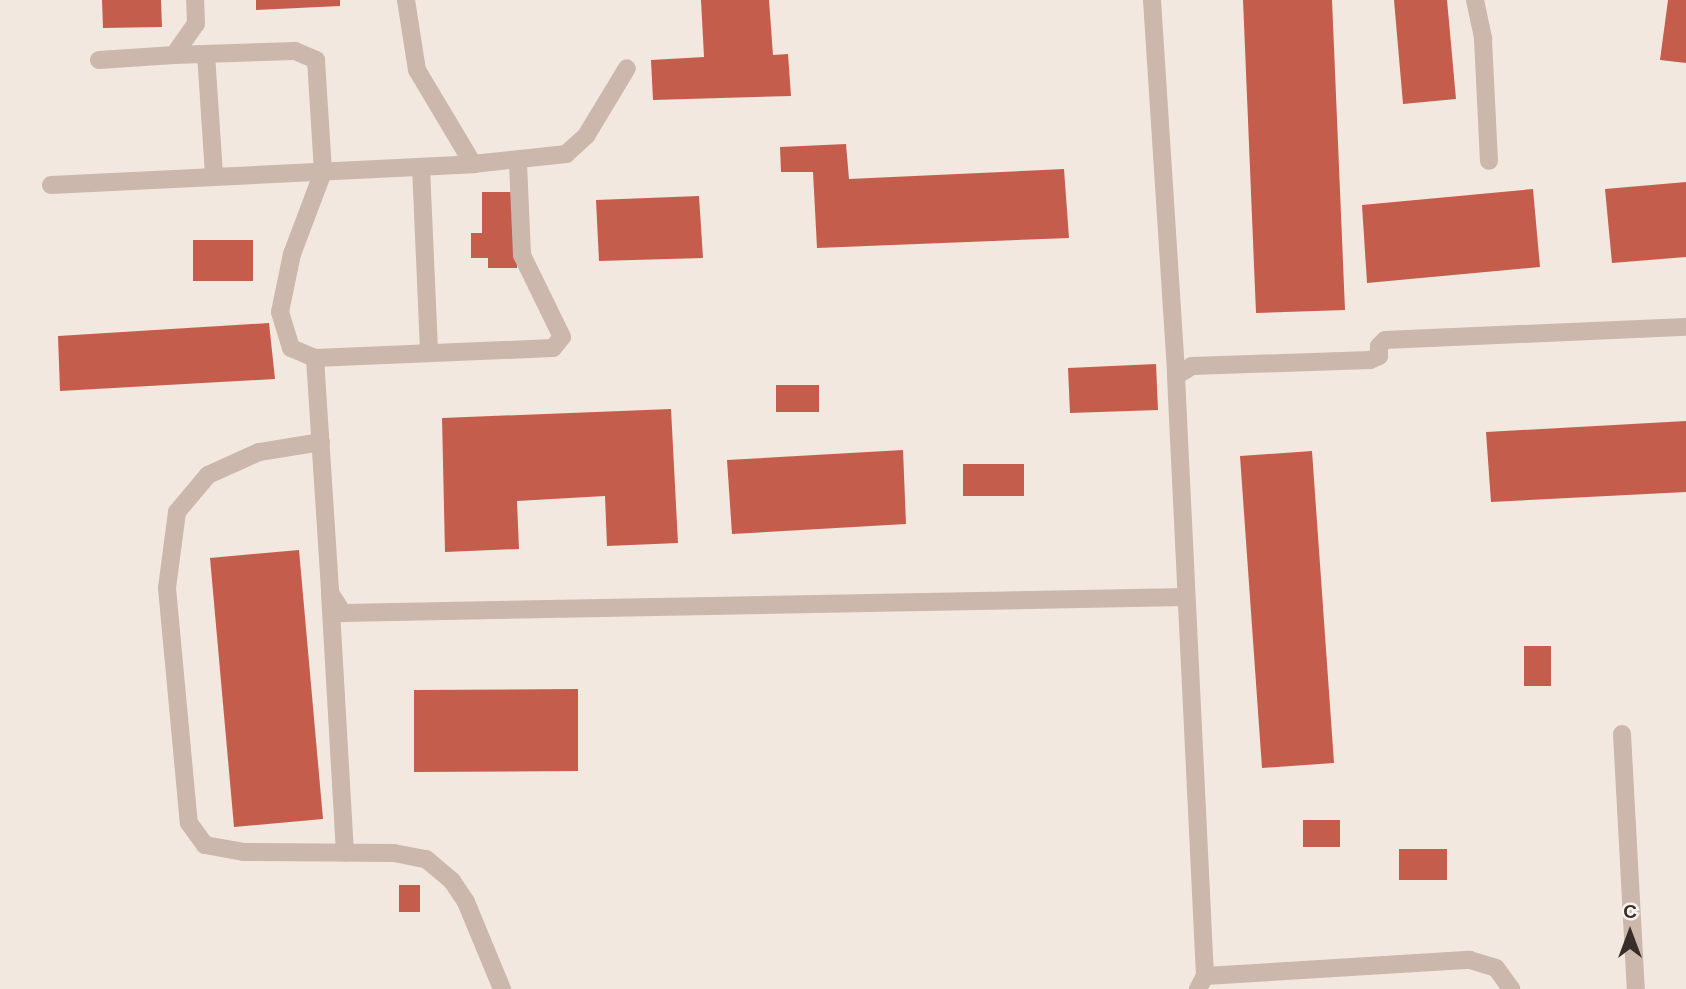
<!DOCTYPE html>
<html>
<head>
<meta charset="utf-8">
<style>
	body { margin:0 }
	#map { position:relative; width:1686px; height:989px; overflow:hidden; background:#f3e8df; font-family:"Work Sans",sans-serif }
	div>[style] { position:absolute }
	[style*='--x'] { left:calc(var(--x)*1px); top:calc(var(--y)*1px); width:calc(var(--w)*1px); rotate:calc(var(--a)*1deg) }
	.building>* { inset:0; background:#c55d4c }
	.minor>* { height:18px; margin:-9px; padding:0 9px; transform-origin:9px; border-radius:9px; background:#cbb7ab }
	span { translate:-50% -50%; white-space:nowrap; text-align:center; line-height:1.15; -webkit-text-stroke:5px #faf2ec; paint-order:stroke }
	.north { position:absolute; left:1595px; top:898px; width:70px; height:70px; -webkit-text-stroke:5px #faf2ec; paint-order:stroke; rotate:0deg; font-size:19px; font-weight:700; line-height:28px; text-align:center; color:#392d2a }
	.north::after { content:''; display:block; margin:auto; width:24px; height:32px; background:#392d2a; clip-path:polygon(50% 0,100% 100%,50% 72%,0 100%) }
</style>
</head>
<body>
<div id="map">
	<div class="building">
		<i style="clip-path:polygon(102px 0,161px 0,162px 27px,103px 28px)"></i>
		<i style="clip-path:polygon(256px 0,340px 0,340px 6px,256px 10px)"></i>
		<i style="clip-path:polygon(701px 0,769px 0,773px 55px,788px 54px,791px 96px,653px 100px,651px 60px,704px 57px)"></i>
		<i style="clip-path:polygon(1243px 0,1332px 0,1345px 310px,1256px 313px)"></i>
		<i style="clip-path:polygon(1394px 0,1447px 0,1456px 99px,1403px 104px)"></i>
		<i style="clip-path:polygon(1668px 0,1686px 0,1686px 63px,1660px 60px)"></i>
		<i style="clip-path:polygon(846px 144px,849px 179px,1064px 169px,1069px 238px,817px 248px,813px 172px,781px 172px,780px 147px)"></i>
		<i style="clip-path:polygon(1686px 182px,1686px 257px,1612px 263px,1605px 189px)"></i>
		<i style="clip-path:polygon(1533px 189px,1540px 267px,1367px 283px,1362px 205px)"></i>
		<i style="clip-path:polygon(482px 192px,517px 192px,517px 268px,488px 268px,488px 258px,471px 258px,471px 233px,482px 233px)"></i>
		<i style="clip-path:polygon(699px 196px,703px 258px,599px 261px,596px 200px)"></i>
		<i style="clip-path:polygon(193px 240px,253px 240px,253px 281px,193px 281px)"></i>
		<i style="clip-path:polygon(269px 323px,275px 379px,60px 391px,58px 336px)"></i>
		<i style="clip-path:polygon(1156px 364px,1158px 410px,1070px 413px,1068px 368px)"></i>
		<i style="clip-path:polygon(776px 385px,819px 385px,819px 412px,776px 412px)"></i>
		<i style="clip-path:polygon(671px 409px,678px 543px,607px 546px,605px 496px,517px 501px,519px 549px,445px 552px,442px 418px)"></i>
		<i style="clip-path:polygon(1686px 421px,1686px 492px,1491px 502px,1486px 432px)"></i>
		<i style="clip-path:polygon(903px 450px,906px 524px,732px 534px,727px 460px)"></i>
		<i style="clip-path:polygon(1312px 451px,1334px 763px,1262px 768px,1240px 456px)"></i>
		<i style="clip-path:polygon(963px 464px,1024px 464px,1024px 496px,963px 496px)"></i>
		<i style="clip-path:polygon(299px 550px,323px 819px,234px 827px,210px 558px)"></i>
		<i style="clip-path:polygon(1524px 646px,1551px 646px,1551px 686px,1524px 686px)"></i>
		<i style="clip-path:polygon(578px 689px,578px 771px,414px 772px,414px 690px)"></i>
		<i style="clip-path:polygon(1303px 820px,1340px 820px,1340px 847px,1303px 847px)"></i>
		<i style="clip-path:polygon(1399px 849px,1447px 849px,1447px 880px,1399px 880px)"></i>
		<i style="clip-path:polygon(399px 885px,420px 885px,420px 912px,399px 912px)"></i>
	</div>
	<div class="minor">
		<i style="--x:406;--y:0;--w:71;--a:81.1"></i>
		<i style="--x:417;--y:70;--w:109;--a:59.2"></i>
		<i style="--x:473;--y:164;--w:94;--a:-6.1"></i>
		<i style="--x:566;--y:154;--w:27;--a:-42"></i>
		<i style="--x:586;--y:136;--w:79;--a:-58.9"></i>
		<i style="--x:1152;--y:0;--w:377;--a:86.3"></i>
		<i style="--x:1475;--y:0;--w:40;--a:78"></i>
		<i style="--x:1483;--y:39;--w:122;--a:87.2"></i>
		<i style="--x:206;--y:54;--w:122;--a:86.2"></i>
		<i style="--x:174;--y:55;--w:121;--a:-1.9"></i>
		<i style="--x:295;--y:51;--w:23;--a:23"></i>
		<i style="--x:316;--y:60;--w:112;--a:86.4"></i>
		<i style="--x:323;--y:172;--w:88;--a:110.7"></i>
		<i style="--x:292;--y:254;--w:59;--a:101.7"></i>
		<i style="--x:280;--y:312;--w:38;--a:73"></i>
		<i style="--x:291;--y:348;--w:26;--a:23"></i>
		<i style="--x:315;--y:358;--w:238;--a:-2.4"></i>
		<i style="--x:553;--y:348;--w:14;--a:-51"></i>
		<i style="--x:562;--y:337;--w:91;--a:-116"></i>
		<i style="--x:522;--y:255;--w:92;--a:-92.5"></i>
		<i style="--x:99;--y:60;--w:75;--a:-3.8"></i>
		<i style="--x:174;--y:55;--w:38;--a:-55"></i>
		<i style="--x:196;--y:24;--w:24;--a:-92"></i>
		<i style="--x:421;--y:167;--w:186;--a:87.5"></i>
		<i style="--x:51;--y:185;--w:423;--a:-2.8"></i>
		<i style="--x:315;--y:358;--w:235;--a:86.3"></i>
		<i style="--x:330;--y:593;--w:24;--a:57"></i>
		<i style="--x:343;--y:613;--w:842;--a:-1.09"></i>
		<i style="--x:321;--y:442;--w:63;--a:170.8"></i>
		<i style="--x:259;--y:452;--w:56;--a:155.7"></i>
		<i style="--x:208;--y:475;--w:48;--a:130"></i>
		<i style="--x:177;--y:512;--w:77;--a:97.5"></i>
		<i style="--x:167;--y:588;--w:236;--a:84.7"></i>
		<i style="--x:189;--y:823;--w:27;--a:54"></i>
		<i style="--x:205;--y:845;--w:39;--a:10"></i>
		<i style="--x:243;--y:852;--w:151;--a:0.4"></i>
		<i style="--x:394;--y:853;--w:33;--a:11"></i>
		<i style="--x:426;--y:859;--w:34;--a:40"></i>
		<i style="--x:452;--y:881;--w:25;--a:56"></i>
		<i style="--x:466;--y:902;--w:94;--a:67.5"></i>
		<i style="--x:330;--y:593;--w:260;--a:86.7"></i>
		<i style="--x:1622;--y:734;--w:255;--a:86.9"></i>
		<i style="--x:1205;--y:976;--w:265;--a:-3.5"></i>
		<i style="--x:1470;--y:960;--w:27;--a:17"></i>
		<i style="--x:1496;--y:968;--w:26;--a:54"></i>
		<i style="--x:1198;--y:989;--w:15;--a:-62"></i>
		<i style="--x:1205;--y:976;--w:601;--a:-92.77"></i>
		<i style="--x:1176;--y:376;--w:19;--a:-32"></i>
		<i style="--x:1192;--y:366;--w:178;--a:-1.9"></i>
		<i style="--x:1370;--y:360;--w:10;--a:-24"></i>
		<i style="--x:1379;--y:356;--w:10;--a:-90"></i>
		<i style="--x:1379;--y:346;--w:8;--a:-45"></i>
		<i style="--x:1385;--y:340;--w:301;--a:-2.5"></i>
	</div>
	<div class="north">С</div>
</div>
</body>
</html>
